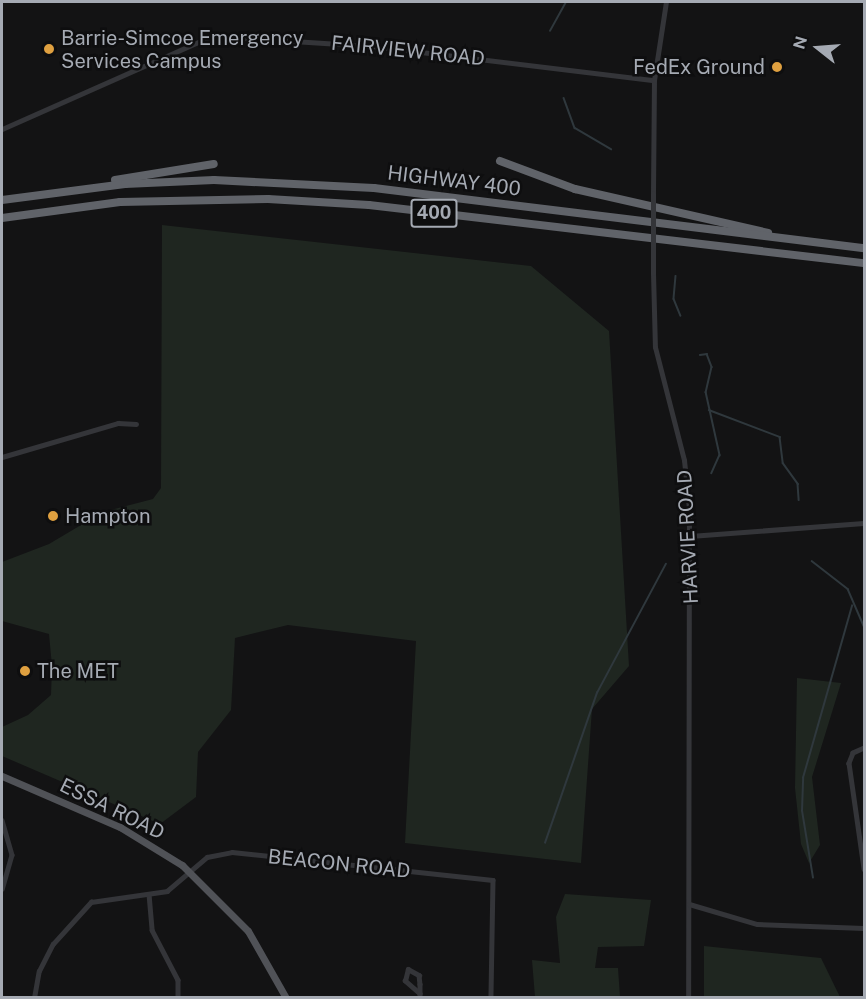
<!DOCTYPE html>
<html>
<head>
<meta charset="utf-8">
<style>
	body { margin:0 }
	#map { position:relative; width:866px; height:999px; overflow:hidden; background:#131314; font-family:"Public Sans",sans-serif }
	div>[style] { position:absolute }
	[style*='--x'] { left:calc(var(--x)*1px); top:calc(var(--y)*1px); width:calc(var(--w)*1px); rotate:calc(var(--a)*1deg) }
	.green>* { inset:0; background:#1f2620 }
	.stream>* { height:1.5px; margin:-0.75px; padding:0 0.75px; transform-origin:0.75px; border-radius:0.75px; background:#2f383d }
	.minor>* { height:4.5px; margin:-2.25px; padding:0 2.25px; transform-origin:2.25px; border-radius:2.25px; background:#343539 }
	.tertiary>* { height:5px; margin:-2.5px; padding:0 2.5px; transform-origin:2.5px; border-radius:2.5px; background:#343539 }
	.primary>* { height:7px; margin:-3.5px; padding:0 3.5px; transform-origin:3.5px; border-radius:3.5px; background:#505257 }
	.motorway>* { height:8px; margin:-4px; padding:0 4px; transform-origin:4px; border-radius:4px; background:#606369 }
	.tertiary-bridge>* { height:5px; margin:-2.5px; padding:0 2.5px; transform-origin:2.5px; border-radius:2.5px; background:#343539 }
	.dots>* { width:16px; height:16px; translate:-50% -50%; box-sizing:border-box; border:3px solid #0e0e0f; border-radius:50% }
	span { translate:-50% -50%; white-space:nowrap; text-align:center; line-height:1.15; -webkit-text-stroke:5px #0e0e0f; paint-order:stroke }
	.shield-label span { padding:2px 4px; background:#0e0e0f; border:2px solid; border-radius:4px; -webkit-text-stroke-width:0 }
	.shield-label { font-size:18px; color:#a5aab3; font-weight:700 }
	.poi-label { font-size:20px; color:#a5aab3 }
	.left { translate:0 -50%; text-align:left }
	.right { translate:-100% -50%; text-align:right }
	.street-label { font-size:20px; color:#a5aab3 }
	.frame { position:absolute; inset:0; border:3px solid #a5aab3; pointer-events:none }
	.north { position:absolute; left:788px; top:18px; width:60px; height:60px; -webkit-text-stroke:4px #0e0e0f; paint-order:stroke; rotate:287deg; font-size:16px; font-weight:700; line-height:24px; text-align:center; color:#a5aab3 }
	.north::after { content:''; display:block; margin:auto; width:21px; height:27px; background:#a5aab3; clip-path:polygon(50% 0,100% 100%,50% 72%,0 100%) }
</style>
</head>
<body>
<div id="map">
	<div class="green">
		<i style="clip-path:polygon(162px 225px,531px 266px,609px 331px,629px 666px,592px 709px,581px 863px,405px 843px,416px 641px,288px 625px,235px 638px,231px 710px,198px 752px,196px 797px,160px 824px,2px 756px,2px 727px,28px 715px,51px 695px,52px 666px,49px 634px,2px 621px,2px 562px,49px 544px,103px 512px,153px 499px,161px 488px)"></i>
		<i style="clip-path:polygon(797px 678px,841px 683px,812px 777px,820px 845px,809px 863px,801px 844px,795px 788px)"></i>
		<i style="clip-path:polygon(565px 894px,651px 900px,644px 946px,598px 947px,595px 968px,618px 968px,620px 997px,535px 997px,532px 960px,560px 963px,556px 917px)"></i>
		<i style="clip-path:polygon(704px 946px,821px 958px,840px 997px,704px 997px)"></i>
	</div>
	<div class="stream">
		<i style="--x:550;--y:31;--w:33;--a:-61"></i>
		<i style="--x:564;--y:98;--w:32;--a:70"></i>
		<i style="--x:575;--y:128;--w:42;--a:30.3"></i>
		<i style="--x:676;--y:276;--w:23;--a:95"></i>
		<i style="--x:674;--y:299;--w:18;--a:68"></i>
		<i style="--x:700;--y:355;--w:7;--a:-8"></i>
		<i style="--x:707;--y:354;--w:14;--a:69"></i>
		<i style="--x:712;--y:367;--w:26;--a:103"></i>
		<i style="--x:706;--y:392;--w:65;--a:77.5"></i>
		<i style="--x:720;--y:455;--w:20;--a:114"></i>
		<i style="--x:709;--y:410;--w:76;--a:20.8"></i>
		<i style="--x:780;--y:437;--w:26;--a:83"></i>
		<i style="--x:783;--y:463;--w:26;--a:54"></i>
		<i style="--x:798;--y:484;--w:16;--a:86"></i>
		<i style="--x:812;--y:561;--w:46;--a:37.9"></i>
		<i style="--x:848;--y:589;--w:40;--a:66.6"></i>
		<i style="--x:545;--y:843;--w:159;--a:-70.9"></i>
		<i style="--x:597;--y:693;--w:146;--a:-61.9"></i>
		<i style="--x:813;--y:878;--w:68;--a:-99.3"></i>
		<i style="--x:802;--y:811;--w:33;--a:-88"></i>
		<i style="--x:803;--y:778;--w:179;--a:-74.1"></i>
	</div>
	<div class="minor">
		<i style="--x:2;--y:457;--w:121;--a:-16.3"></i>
		<i style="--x:118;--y:423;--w:18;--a:3"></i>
		<i style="--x:864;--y:748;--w:12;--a:156"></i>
		<i style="--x:853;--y:753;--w:11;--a:112"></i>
		<i style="--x:849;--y:763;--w:107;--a:81.9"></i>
		<i style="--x:2;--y:820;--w:36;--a:74"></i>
		<i style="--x:12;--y:855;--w:35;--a:106"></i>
		<i style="--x:149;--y:894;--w:36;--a:85"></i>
		<i style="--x:152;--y:930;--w:56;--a:62.5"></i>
		<i style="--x:178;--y:980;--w:18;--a:90"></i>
		<i style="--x:420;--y:994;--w:20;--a:-139"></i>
		<i style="--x:405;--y:981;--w:12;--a:-76"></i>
		<i style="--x:408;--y:969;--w:13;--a:29"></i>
		<i style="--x:419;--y:975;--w:9;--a:84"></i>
		<i style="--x:420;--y:984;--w:14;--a:90"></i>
		<i style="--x:34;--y:998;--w:27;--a:-80"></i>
		<i style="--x:39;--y:971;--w:30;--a:-63"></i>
		<i style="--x:53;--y:944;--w:57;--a:-47.9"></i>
		<i style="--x:91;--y:902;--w:77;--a:-8.2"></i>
		<i style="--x:167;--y:891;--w:52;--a:-40.4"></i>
		<i style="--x:207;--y:857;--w:25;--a:-11"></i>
		<i style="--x:232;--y:852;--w:262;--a:6.1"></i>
		<i style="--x:493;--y:880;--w:118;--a:91"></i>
		<i style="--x:114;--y:998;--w:21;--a:0"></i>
	</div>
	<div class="tertiary">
		<i style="--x:2;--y:129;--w:230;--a:-23.9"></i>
		<i style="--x:212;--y:36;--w:159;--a:3.6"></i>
		<i style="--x:371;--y:46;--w:285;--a:6.9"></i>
		<i style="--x:653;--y:193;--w:113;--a:-89.5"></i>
		<i style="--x:654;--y:80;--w:79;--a:-81.3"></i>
		<i style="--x:653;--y:273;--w:74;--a:88.5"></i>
		<i style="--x:655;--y:347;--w:117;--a:75.6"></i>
		<i style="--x:684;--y:460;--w:48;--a:84.1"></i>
		<i style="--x:689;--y:508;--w:490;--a:90.1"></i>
		<i style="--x:690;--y:536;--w:174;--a:-4.3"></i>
		<i style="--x:689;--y:904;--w:71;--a:16.4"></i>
		<i style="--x:757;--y:924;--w:107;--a:2.1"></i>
	</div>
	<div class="primary">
		<i style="--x:2;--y:776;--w:129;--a:23.4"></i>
		<i style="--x:120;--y:827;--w:73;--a:31.5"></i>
		<i style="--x:182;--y:865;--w:93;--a:45"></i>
		<i style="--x:248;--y:931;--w:77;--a:60.4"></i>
	</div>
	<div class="motorway">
		<i style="--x:500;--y:161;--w:80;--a:20.5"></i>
		<i style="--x:575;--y:189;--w:198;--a:12.8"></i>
		<i style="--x:115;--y:180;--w:100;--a:-9.2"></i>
		<i style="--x:2;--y:200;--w:124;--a:-7.4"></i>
		<i style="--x:125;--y:184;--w:89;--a:-2.6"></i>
		<i style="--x:214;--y:180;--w:160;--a:2.9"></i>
		<i style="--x:374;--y:188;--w:494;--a:7"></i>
		<i style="--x:2;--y:218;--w:119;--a:-7.7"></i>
		<i style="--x:120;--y:202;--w:148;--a:-1.2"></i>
		<i style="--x:268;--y:199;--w:101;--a:3.4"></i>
		<i style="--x:369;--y:205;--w:498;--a:6.7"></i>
	</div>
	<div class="tertiary-bridge">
		<i style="--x:653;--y:193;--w:80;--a:90"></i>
	</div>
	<div class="dots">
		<i style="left:49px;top:49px;background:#dfa040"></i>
		<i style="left:777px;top:67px;background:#dfa040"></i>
		<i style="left:53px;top:516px;background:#dfa040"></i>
		<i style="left:25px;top:671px;background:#dfa040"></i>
	</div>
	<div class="shield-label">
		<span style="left:434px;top:213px">400</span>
	</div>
	<div class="poi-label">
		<span class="left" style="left:61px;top:50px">Barrie-Simcoe Emergency<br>Services Campus</span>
		<span class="right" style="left:765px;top:67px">FedEx Ground</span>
		<span class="left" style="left:65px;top:516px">Hampton</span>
		<span class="left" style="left:37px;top:671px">The MET</span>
	</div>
	<div class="street-label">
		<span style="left:408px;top:51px;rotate:6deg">FAIRVIEW ROAD</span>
		<span style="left:454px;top:181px;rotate:7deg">HIGHWAY 400</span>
		<span style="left:688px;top:537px;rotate:-93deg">HARVIE ROAD</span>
		<span style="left:112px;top:809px;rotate:26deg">ESSA ROAD</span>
		<span style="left:339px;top:864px;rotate:6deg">BEACON ROAD</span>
	</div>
	<div class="frame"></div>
	<div class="north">N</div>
</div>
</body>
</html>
